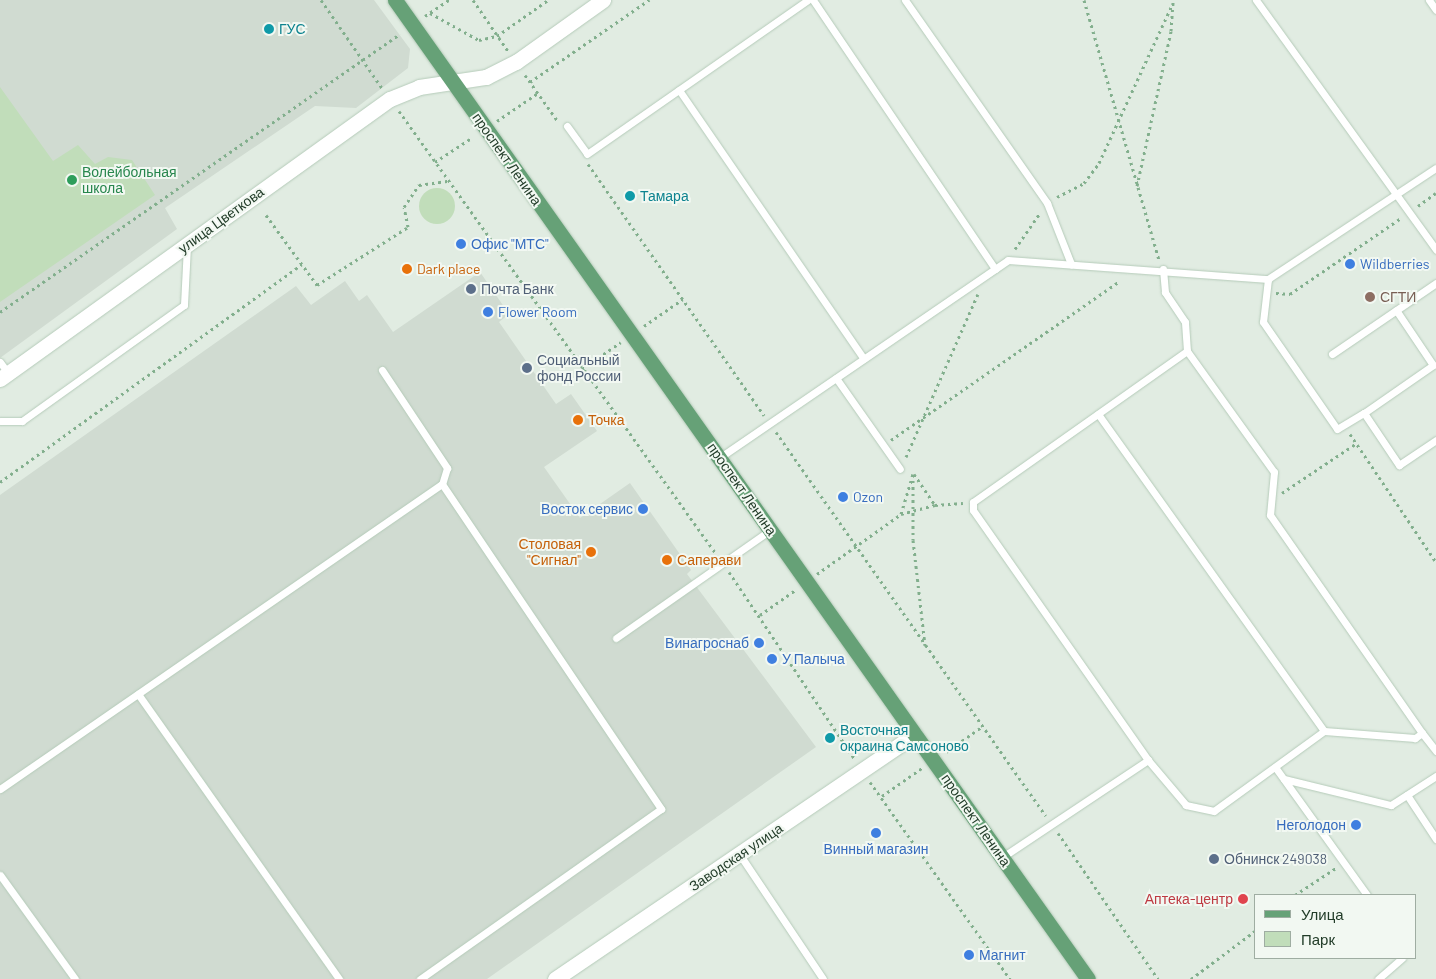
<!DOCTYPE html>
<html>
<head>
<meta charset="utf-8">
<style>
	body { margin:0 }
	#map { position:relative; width:1436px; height:979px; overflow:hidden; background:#e1ece2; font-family:Barlow,sans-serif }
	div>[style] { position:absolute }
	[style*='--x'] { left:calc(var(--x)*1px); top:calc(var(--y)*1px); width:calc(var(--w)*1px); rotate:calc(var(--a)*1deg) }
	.built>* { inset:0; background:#d0dbd1 }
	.green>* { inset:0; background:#c1ddba }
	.round { border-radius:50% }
	.path>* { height:3px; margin-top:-1.5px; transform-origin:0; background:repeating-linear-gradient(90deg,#82af8d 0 2.5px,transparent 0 6.5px) }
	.roads { filter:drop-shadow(0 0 1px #b5cbb9) drop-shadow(0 0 1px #b5cbb9) }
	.lane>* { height:7px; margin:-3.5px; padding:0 3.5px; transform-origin:3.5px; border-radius:3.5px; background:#fff }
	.secondary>* { height:15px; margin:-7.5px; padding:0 7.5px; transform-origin:7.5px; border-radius:7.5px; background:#fff }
	.primary>* { height:15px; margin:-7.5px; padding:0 7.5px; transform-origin:7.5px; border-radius:7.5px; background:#66a177 }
	.dots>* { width:14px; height:14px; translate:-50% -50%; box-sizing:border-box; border:2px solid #f2f8f2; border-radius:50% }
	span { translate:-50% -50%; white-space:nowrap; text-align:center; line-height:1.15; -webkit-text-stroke:4px #f2f8f2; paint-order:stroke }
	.culture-label { font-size:14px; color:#0d838f }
	.left { translate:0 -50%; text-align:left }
	.street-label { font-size:14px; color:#223c29 }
	.leisure-label { font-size:14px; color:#27864d }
	.shop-label { font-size:14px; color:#366cbe }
	.right { translate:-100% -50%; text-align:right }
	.food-label { font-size:14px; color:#c56008 }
	.service-label { font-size:14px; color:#4e5e75 }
	.education-label { font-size:14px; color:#785e54 }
	.health-label { font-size:14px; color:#be3a42 }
	.legend { position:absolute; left:1254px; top:894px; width:162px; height:65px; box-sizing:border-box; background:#f2f8f2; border:1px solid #9fada2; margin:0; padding:6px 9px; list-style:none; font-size:15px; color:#223c29 }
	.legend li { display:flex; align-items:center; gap:10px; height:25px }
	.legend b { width:25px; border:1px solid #9fada2 }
</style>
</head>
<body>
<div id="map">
	<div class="built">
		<i style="clip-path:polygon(0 0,374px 0,410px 49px,408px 68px,356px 108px,315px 106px,165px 208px,177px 229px,0 358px)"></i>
		<i style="clip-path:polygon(480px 272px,509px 314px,499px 322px,556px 404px,571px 394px,597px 431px,544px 467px,580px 518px,630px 483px,691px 570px,687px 574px,816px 747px,487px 979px,0 979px,0 495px,296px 286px,311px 305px,345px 281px,359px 301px,367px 295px,393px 332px)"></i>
	</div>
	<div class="green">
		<i style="clip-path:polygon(0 87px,53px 161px,78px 145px,95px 164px,108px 157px,132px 160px,155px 195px,0 302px)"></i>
		<i class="round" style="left:419px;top:188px;width:36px;height:36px"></i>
	</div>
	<div class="path">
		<i style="--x:321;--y:0;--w:107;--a:55.3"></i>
		<i style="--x:473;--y:0;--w:62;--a:55.5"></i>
		<i style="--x:1084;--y:0;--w:270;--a:73.9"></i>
		<i style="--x:430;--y:13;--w:56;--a:28.9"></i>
		<i style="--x:479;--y:40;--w:18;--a:-13"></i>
		<i style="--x:497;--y:36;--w:62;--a:-35.2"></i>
		<i style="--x:425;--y:16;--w:29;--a:-34"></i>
		<i style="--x:525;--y:75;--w:55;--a:54.6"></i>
		<i style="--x:530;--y:82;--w:145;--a:-34.6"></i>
		<i style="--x:399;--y:111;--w:546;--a:54.39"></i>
		<i style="--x:497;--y:121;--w:50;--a:-34.3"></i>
		<i style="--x:435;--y:162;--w:45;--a:-33.3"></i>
		<i style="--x:588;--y:164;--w:307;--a:55"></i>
		<i style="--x:1137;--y:186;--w:159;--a:-77.6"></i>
		<i style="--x:1171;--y:31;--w:31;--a:-86"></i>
		<i style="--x:1057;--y:197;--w:30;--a:-27"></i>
		<i style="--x:1084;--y:183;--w:25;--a:-53"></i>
		<i style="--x:1099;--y:163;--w:174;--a:-65.2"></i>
		<i style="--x:1418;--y:206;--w:22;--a:-36"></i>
		<i style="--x:266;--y:215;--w:87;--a:53.9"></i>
		<i style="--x:317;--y:285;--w:108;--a:-32.5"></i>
		<i style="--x:408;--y:227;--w:20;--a:-101"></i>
		<i style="--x:404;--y:207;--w:27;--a:-56"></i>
		<i style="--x:419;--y:185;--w:30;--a:-8"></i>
		<i style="--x:1015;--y:249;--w:44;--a:-55.2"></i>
		<i style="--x:1276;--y:293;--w:14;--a:4"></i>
		<i style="--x:1290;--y:294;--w:135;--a:-34.4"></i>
		<i style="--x:0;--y:312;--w:487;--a:-34.8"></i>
		<i style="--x:644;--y:326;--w:47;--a:-34.7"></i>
		<i style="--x:582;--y:369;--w:47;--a:-34.7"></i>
		<i style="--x:776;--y:432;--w:469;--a:54.9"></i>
		<i style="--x:1350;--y:434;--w:154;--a:56.1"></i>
		<i style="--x:891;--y:440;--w:279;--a:-34.8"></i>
		<i style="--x:906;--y:457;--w:178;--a:-66.2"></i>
		<i style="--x:914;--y:474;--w:37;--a:56"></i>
		<i style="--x:935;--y:505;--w:28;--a:-4"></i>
		<i style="--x:0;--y:482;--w:372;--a:-35.8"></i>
		<i style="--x:1282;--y:493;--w:90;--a:-33.7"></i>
		<i style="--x:901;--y:514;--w:35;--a:-15"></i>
		<i style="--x:729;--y:572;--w:224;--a:56.1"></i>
		<i style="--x:817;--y:574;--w:103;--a:-35.5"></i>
		<i style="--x:901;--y:514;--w:42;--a:-73.3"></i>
		<i style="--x:913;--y:474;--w:66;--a:90"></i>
		<i style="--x:913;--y:540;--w:106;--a:83.5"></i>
		<i style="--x:760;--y:615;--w:42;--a:-35.2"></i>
		<i style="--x:946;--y:752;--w:45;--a:-35.1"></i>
		<i style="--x:870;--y:782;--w:242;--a:54.6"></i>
		<i style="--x:882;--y:796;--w:49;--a:-35"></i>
		<i style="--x:1058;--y:833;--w:177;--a:55.6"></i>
		<i style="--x:1295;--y:895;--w:49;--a:-33.4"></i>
		<i style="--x:1191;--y:979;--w:80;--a:-36.9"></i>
	</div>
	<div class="roads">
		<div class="lane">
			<i style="--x:813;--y:0;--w:325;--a:55.9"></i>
			<i style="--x:905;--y:0;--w:248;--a:55"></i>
			<i style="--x:1047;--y:203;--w:66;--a:68.5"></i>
			<i style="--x:1256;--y:0;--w:308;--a:54.2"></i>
			<i style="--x:1429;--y:0;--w:12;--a:55"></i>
			<i style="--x:679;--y:90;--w:326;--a:55.5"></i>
			<i style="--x:567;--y:126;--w:34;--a:54"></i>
			<i style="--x:587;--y:154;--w:269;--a:-34.9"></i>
			<i style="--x:1268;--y:279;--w:43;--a:96.6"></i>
			<i style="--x:1263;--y:322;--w:130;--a:55.3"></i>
			<i style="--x:1337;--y:429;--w:31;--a:-31"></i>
			<i style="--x:1364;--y:413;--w:63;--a:56.1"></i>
			<i style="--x:1399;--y:465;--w:45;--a:-34"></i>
			<i style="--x:1187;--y:351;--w:149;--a:54.3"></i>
			<i style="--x:1274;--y:472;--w:43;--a:95.3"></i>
			<i style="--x:1270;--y:515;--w:266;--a:55.1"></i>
			<i style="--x:1422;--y:733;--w:9;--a:144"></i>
			<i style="--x:1415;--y:738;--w:91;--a:-175.6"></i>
			<i style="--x:1332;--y:354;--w:126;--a:-34.3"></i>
			<i style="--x:0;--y:362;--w:14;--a:54"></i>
			<i style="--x:382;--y:370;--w:118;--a:56.4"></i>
			<i style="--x:447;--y:468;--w:17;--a:107"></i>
			<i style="--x:836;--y:378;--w:111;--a:54.9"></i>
			<i style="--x:1364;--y:413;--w:84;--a:-34.8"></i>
			<i style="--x:1433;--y:365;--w:66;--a:-123.9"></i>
			<i style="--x:1098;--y:414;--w:389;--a:54.5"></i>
			<i style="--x:1324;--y:731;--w:136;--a:144"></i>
			<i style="--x:1214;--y:811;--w:29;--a:-168"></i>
			<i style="--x:1186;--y:805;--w:59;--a:-130.2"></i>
			<i style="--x:0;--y:421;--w:22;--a:0"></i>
			<i style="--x:22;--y:421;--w:199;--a:-35.6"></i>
			<i style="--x:184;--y:305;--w:60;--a:-87.1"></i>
			<i style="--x:719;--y:458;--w:350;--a:-34.4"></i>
			<i style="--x:1008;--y:260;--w:261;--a:4.2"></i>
			<i style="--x:1268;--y:279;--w:201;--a:-33.5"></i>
			<i style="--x:616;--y:638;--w:188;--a:-35"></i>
			<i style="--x:138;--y:694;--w:349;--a:54.8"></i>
			<i style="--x:1422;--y:733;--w:23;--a:52"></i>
			<i style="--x:1275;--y:767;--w:158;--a:54.3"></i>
			<i style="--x:1284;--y:779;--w:110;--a:13.7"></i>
			<i style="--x:1391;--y:805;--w:54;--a:-32.8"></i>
			<i style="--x:0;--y:789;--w:537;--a:-34.61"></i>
			<i style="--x:442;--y:484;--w:392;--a:56"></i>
			<i style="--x:661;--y:809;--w:295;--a:144.8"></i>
			<i style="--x:1407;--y:795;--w:53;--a:56.6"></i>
			<i style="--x:740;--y:855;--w:149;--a:56.2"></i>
			<i style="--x:1001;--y:858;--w:177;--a:-33.7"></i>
			<i style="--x:1148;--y:760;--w:305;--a:-125"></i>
			<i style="--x:973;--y:510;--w:8;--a:-90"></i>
			<i style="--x:973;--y:502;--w:262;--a:-35.2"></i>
			<i style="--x:1187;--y:351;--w:29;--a:-94"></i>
			<i style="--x:1185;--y:322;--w:36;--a:-124"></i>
			<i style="--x:1165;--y:292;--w:23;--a:-95"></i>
			<i style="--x:0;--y:875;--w:128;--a:54.2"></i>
			<i style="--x:1378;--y:979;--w:32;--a:-41"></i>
		</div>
		<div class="secondary">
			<i style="--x:0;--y:379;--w:480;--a:-35.7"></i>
			<i style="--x:390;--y:99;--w:31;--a:-22"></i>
			<i style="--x:419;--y:87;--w:68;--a:-8.5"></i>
			<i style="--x:486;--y:77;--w:34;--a:-27"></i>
			<i style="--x:516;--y:62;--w:107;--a:-35.5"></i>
			<i style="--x:555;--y:979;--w:435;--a:-34.2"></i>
		</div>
		<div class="primary">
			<i style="--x:395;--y:0;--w:1199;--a:54.71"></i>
		</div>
	</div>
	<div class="dots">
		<i style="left:269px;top:29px;background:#0f9aa8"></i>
		<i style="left:72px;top:180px;background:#2e9e5b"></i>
		<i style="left:630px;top:196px;background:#0f9aa8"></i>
		<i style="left:461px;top:244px;background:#3f7fe0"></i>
		<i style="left:1350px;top:264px;background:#3f7fe0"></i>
		<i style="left:407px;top:269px;background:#e8710a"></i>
		<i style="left:471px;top:289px;background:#5c6f8a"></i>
		<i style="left:1370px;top:297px;background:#8d6e63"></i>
		<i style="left:488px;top:312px;background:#3f7fe0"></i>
		<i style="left:527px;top:368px;background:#5c6f8a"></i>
		<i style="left:578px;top:420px;background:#e8710a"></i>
		<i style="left:843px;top:497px;background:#3f7fe0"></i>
		<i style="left:643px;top:509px;background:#3f7fe0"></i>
		<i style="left:591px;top:552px;background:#e8710a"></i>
		<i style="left:667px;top:560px;background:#e8710a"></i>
		<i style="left:759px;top:643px;background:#3f7fe0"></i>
		<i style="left:772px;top:659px;background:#3f7fe0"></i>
		<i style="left:830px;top:738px;background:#0f9aa8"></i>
		<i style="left:1356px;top:825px;background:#3f7fe0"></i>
		<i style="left:876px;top:833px;background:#3f7fe0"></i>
		<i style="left:1214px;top:859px;background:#5c6f8a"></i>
		<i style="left:1243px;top:899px;background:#e0444e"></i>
		<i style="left:969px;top:955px;background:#3f7fe0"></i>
	</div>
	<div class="culture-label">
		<span class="left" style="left:279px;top:29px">ГУС</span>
		<span class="left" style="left:640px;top:196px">Тамара</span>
		<span class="left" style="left:840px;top:738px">Восточная<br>окраина Самсоново</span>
	</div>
	<div class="street-label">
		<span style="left:507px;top:159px;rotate:55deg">проспект Ленина</span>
		<span style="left:221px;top:220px;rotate:-36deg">улица Цветкова</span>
		<span style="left:742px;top:489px;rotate:55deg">проспект Ленина</span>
		<span style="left:976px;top:820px;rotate:55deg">проспект Ленина</span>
		<span style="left:736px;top:857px;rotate:-34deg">Заводская улица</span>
	</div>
	<div class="leisure-label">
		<span class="left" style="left:82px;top:180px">Волейбольная<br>школа</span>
	</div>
	<div class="shop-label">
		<span class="left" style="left:471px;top:244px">Офис "МТС"</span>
		<span class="left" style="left:1360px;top:264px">Wildberries</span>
		<span class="left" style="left:498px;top:312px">Flower Room</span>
		<span class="left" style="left:853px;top:497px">Ozon</span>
		<span class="right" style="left:633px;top:509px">Восток сервис</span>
		<span class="right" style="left:749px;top:643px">Винагроснаб</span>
		<span class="left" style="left:782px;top:659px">У Палыча</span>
		<span class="right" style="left:1346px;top:825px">Неголодон</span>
		<span style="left:876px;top:849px">Винный магазин</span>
		<span class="left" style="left:979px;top:955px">Магнит</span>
	</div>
	<div class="food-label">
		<span class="left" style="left:417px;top:269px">Dark place</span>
		<span class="left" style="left:588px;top:420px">Точка</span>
		<span class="right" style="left:581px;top:552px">Столовая<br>"Сигнал"</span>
		<span class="left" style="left:677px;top:560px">Саперави</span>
	</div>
	<div class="service-label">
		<span class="left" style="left:481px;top:289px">Почта Банк</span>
		<span class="left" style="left:537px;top:368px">Социальный<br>фонд России</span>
		<span class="left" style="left:1224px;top:859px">Обнинск 249038</span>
	</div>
	<div class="education-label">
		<span class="left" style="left:1380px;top:297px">СГТИ</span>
	</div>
	<div class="health-label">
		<span class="right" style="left:1233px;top:899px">Аптека-центр</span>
	</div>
	<ul class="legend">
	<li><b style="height:6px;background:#66a177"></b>Улица</li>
	<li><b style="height:14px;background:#c1ddba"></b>Парк</li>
	</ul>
</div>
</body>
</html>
